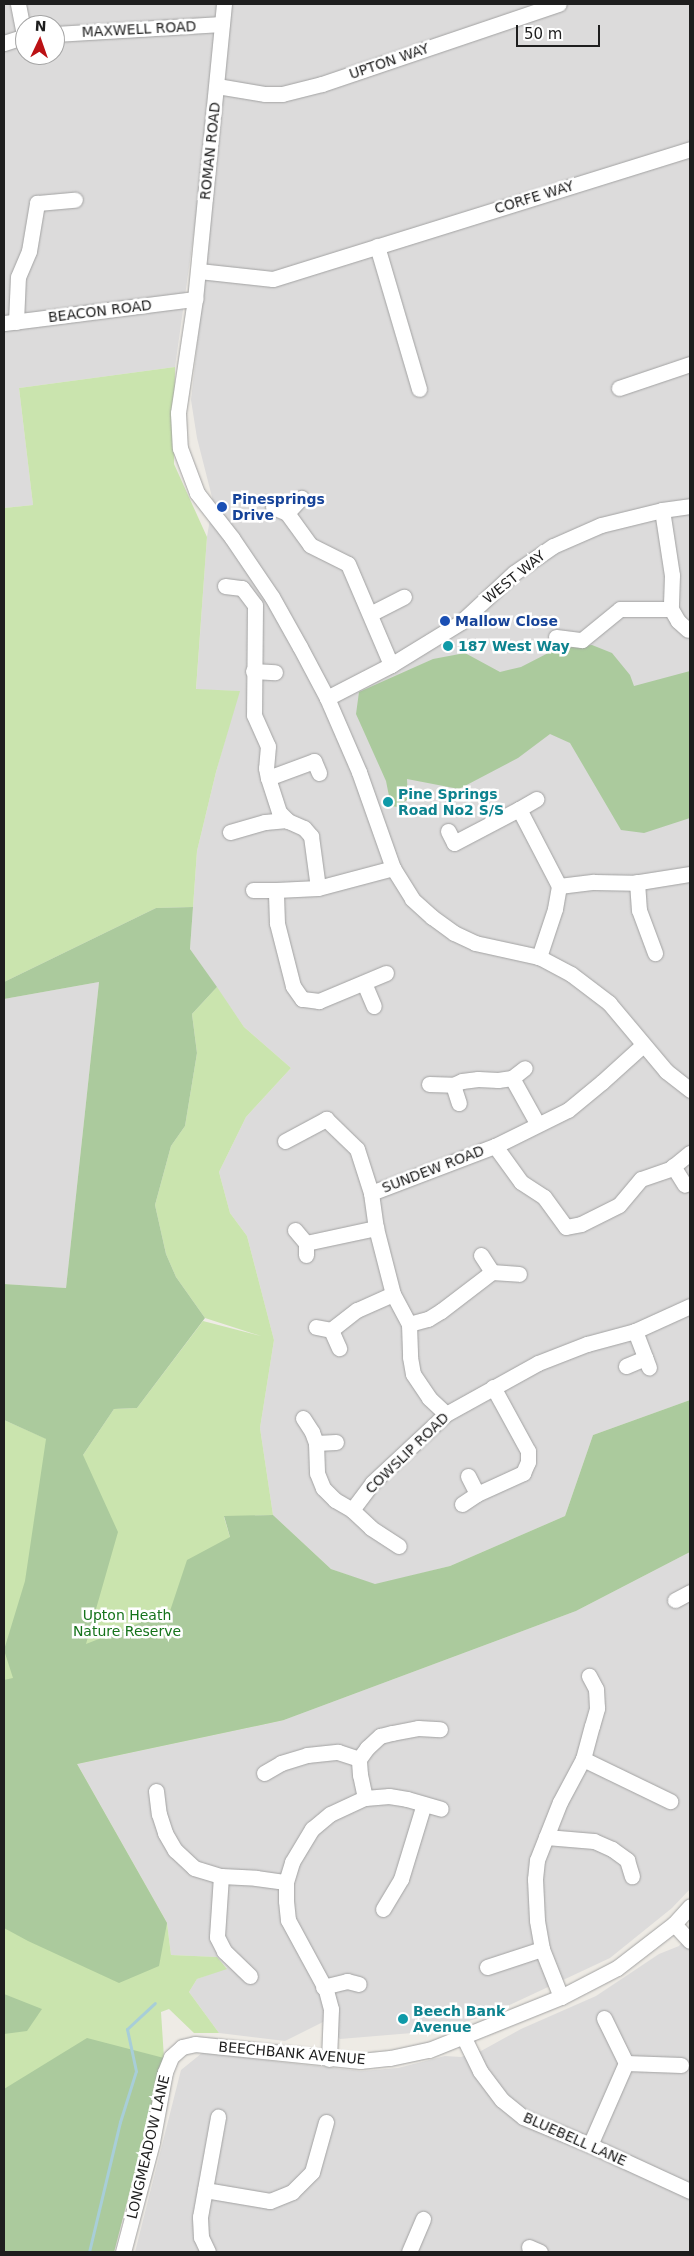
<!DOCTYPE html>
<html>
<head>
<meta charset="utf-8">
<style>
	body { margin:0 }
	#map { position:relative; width:694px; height:2256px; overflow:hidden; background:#eeebe5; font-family:"DejaVu Sans",sans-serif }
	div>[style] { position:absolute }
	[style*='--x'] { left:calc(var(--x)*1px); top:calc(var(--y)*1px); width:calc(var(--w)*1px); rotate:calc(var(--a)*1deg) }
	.residential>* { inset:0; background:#dcdbdb }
	.grass>* { inset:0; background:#cae4ae }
	.forest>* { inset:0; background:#abca9d }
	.stream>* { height:3px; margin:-1.5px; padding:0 1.5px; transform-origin:1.5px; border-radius:1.5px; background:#a8ced8 }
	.roads { filter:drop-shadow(0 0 1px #a2a2a2) drop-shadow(0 0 1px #a2a2a2) }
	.minor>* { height:15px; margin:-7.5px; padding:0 7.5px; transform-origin:7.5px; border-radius:7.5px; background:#fff }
	.dots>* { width:14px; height:14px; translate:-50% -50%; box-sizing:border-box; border:2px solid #fff; border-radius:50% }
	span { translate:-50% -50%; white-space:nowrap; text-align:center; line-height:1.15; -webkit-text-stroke:5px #fff; paint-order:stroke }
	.street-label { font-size:14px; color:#1e1e1e }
	.transit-label { font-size:14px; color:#164399; font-weight:700 }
	.left { translate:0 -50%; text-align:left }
	.culture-label { font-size:14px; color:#0d838f; font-weight:700 }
	.park-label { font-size:14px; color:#15731b }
	.frame { position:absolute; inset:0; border:5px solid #1e1e1e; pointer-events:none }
	.north { position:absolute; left:15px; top:15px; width:50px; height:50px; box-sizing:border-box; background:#fff; border:1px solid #a5a5a5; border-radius:50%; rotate:3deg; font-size:14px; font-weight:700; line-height:20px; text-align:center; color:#1e1e1e }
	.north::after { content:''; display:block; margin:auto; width:18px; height:22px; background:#bb1114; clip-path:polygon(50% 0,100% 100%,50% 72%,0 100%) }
	.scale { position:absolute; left:516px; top:25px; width:84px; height:22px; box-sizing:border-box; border:2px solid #1e1e1e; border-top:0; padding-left:6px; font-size:15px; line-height:18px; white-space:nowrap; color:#1e1e1e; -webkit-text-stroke:4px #fff; paint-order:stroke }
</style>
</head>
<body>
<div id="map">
	<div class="residential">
		<i style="clip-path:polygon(evenodd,4px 4px,690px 4px,690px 1400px,593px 1435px,565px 1516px,450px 1566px,375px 1585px,331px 1569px,273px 1515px,260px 1428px,274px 1340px,247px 1236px,230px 1213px,219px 1172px,246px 1117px,291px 1068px,244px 1027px,190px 949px,197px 851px,216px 772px,239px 691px,196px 690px,207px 537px,213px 501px,197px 438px,191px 400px,211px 219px,222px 33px,175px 367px,19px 388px,33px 505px,4px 508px,4px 4px,25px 25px,55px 25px,55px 55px,25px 55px,25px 25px)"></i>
		<i style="clip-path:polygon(99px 982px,66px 1288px,4px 1284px,4px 999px)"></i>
		<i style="clip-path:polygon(690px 1552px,690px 1889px,672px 1908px,610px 1958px,488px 2015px,436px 2031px,340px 2039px,323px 2022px,285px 2041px,219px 2033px,189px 1992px,197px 1979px,227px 1968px,216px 1957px,171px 1955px,167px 1923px,77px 1764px,284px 1720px,576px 1611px)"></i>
		<i style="clip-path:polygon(690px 1932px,690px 2252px,135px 2252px,181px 2070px,202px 2053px,361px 2071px,398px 2068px,445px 2056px,461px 2057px,481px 2051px,521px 2029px,596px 1996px,659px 1954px,679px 1946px)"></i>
	</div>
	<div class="grass">
		<i style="clip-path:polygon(175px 367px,174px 464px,207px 537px,196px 689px,240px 691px,216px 772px,197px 851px,193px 907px,156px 908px,4px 982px,4px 508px,33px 505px,19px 388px)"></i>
		<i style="clip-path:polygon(217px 987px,244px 1027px,291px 1068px,246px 1117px,219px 1172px,230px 1213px,247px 1236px,274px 1340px,260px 1428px,273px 1515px,224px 1517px,284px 1720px,77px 1764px,167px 1923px,171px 1955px,217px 1957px,227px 1969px,197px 1979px,189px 1992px,219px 2033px,194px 2033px,169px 2009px,161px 2012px,164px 2058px,114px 2252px,4px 2252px,4px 1420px,83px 1455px,114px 1409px,137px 1408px,203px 1321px,261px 1336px,205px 1318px,176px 1277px,166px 1254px,155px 1205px,171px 1146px,185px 1126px,197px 1053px,192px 1014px)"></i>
	</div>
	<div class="forest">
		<i style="clip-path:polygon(592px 645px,612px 653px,630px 675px,634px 686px,690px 671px,690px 818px,644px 833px,621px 830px,570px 743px,550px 734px,518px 758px,459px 789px,407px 779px,408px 799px,398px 807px,391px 806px,386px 781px,356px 714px,359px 692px,433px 659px,465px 653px,500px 672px,521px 667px,556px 649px)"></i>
		<i style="clip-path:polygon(193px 907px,190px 949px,217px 987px,192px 1014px,197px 1053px,185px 1126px,171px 1146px,155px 1205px,166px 1254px,176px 1277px,205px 1318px,137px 1408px,114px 1409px,83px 1455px,118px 1532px,86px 1644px,170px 1611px,187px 1560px,230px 1537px,224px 1516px,273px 1515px,331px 1569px,375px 1584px,450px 1566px,565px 1516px,593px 1435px,690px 1400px,690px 1552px,576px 1611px,284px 1720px,77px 1764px,167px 1923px,159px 1966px,119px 1983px,28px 1941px,4px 1928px,4px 1680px,13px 1678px,4px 1650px,25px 1581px,46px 1439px,4px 1420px,4px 1284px,66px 1288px,99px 982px,4px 999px,4px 982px,156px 908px)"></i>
		<i style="clip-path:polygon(4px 1994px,42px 2009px,27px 2031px,4px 2034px)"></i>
		<i style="clip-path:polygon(87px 2038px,164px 2058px,114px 2252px,4px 2252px,4px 2089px)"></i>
	</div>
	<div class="stream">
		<i style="--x:89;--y:2252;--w:134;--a:-76.6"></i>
		<i style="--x:120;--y:2122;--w:53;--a:-72.6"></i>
		<i style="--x:136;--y:2071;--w:43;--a:-102.1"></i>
		<i style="--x:127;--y:2029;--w:38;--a:-43"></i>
	</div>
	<div class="roads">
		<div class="minor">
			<i style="--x:18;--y:4;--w:33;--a:79"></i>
			<i style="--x:224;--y:4;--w:296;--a:95.6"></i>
			<i style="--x:195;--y:299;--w:115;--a:98.5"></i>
			<i style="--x:178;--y:413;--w:35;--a:87"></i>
			<i style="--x:180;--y:448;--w:48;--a:69.3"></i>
			<i style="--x:197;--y:493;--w:57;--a:52.1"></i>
			<i style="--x:232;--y:538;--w:71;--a:55.9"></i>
			<i style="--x:272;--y:597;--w:57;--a:60.8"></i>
			<i style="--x:300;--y:647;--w:58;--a:62.1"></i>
			<i style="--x:327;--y:698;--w:81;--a:66.6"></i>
			<i style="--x:359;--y:772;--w:102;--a:70.5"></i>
			<i style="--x:393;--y:868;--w:36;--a:58"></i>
			<i style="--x:412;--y:899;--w:27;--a:42"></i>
			<i style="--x:432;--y:917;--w:27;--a:36"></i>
			<i style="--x:454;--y:933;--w:23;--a:25"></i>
			<i style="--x:475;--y:943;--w:66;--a:12.3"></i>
			<i style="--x:539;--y:957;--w:36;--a:28"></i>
			<i style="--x:571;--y:974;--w:48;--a:37.3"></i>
			<i style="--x:609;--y:1003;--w:89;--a:50"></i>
			<i style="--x:666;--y:1071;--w:31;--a:38"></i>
			<i style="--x:55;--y:34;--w:167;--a:-3.4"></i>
			<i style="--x:4;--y:43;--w:22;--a:-18"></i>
			<i style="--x:217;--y:86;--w:49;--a:9.5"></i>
			<i style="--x:265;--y:94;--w:17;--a:0"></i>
			<i style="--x:282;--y:94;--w:41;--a:-14"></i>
			<i style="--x:322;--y:84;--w:250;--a:-18.7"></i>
			<i style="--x:377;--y:246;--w:149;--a:73.6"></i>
			<i style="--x:199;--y:271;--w:74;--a:6.2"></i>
			<i style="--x:273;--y:279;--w:437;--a:-17.3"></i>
			<i style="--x:16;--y:322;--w:45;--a:-87.5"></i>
			<i style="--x:18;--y:277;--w:28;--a:-67"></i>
			<i style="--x:29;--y:251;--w:49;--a:-80.5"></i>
			<i style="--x:37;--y:203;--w:38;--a:-5"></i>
			<i style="--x:4;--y:323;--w:193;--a:-7.2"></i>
			<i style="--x:619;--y:388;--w:75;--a:-18.7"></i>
			<i style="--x:273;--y:507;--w:15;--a:23"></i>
			<i style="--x:287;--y:513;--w:39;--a:54"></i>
			<i style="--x:310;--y:545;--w:42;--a:26.6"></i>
			<i style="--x:348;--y:564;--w:110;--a:66.9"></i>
			<i style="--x:662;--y:510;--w:66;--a:81.3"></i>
			<i style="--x:672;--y:575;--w:34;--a:92"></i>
			<i style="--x:671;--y:609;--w:14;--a:60"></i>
			<i style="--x:678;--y:621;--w:13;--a:42"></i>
			<i style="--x:287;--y:513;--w:21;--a:-47"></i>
			<i style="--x:225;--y:586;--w:17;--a:7"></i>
			<i style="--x:242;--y:588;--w:21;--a:53"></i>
			<i style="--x:255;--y:605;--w:110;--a:90.5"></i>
			<i style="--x:254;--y:715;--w:34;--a:66"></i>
			<i style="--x:268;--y:746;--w:22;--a:95"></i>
			<i style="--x:266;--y:768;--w:10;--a:79"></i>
			<i style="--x:268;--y:778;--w:36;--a:72"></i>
			<i style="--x:279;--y:812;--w:13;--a:45"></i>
			<i style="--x:288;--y:821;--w:17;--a:24"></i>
			<i style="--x:304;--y:828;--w:11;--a:49"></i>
			<i style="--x:311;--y:836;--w:52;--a:82.3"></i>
			<i style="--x:370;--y:614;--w:38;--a:-27"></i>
			<i style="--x:556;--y:637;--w:26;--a:7"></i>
			<i style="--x:582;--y:640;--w:49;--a:-39.2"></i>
			<i style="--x:620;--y:609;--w:51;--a:0"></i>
			<i style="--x:253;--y:671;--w:22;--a:3"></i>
			<i style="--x:327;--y:698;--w:72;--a:-27.3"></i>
			<i style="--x:391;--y:665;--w:82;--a:-31.6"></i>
			<i style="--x:461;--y:622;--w:72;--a:-42.8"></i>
			<i style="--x:514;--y:573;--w:47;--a:-34.7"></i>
			<i style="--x:553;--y:546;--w:52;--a:-23.6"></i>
			<i style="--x:601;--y:525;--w:63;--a:-13.8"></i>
			<i style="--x:662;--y:510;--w:28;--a:-8"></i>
			<i style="--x:268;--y:778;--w:49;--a:-20.3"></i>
			<i style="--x:314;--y:761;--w:13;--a:67"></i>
			<i style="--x:519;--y:809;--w:20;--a:-30"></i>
			<i style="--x:448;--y:831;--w:13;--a:63"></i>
			<i style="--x:454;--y:843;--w:73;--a:-27.6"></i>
			<i style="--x:519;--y:809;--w:87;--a:62.5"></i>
			<i style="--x:559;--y:886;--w:23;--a:100"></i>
			<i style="--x:555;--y:909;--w:51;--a:108.4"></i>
			<i style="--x:230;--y:832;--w:36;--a:-16"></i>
			<i style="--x:265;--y:822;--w:22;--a:-5"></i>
			<i style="--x:637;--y:882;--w:28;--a:86"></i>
			<i style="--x:639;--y:910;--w:46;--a:69.6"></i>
			<i style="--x:559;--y:886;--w:35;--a:-7"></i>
			<i style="--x:594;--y:882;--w:39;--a:1"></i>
			<i style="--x:633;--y:883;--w:58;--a:-9"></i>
			<i style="--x:253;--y:890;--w:23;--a:0"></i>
			<i style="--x:386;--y:973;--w:73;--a:157.3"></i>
			<i style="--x:319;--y:1001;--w:17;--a:-173"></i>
			<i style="--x:302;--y:999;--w:16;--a:-125"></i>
			<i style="--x:293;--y:986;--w:65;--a:-104.3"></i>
			<i style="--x:277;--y:923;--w:33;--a:-92"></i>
			<i style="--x:276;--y:890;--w:42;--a:-2.7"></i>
			<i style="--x:318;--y:888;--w:78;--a:-14.9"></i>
			<i style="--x:364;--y:983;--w:25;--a:67"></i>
			<i style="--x:512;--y:1078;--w:16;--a:-38"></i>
			<i style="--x:429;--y:1084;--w:24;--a:2"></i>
			<i style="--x:453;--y:1085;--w:10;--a:-24"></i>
			<i style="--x:462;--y:1081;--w:16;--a:-7"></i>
			<i style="--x:478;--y:1079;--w:20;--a:3"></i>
			<i style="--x:498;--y:1080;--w:14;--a:-8"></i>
			<i style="--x:512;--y:1078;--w:51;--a:60.9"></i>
			<i style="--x:453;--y:1085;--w:19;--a:72"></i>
			<i style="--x:285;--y:1141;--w:47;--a:-28.2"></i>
			<i style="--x:326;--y:1119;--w:43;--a:44.1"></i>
			<i style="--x:357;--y:1149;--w:46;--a:72.3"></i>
			<i style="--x:371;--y:1193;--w:35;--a:82"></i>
			<i style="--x:376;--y:1228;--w:68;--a:75.6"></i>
			<i style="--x:393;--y:1294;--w:34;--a:62"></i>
			<i style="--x:409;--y:1324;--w:33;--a:88"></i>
			<i style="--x:410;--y:1357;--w:17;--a:80"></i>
			<i style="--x:413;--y:1374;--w:29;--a:56"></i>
			<i style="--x:429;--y:1398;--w:23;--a:43"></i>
			<i style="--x:495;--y:1146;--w:44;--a:54.2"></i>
			<i style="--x:521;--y:1182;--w:27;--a:33"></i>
			<i style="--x:544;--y:1197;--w:37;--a:54"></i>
			<i style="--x:566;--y:1227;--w:15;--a:-11"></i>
			<i style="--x:581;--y:1224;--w:42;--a:-26.6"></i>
			<i style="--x:619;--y:1205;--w:34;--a:-50"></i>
			<i style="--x:641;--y:1179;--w:31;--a:-19"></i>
			<i style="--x:670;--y:1169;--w:26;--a:-39"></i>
			<i style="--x:673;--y:1166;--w:22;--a:58"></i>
			<i style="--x:371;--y:1193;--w:133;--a:-20.8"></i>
			<i style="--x:495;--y:1146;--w:81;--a:-26.3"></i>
			<i style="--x:568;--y:1110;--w:44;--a:-39.5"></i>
			<i style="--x:602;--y:1082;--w:55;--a:-42.1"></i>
			<i style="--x:295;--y:1230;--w:17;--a:50"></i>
			<i style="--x:306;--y:1243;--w:12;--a:90"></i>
			<i style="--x:306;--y:1243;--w:72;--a:-12.1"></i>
			<i style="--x:481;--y:1255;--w:20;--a:57"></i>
			<i style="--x:492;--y:1272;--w:27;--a:4"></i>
			<i style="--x:409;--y:1324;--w:20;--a:-15"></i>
			<i style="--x:428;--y:1319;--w:15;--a:-32"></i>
			<i style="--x:441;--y:1311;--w:64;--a:-37.4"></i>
			<i style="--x:316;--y:1327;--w:15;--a:11"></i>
			<i style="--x:331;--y:1330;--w:20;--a:66"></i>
			<i style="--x:331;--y:1330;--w:33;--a:-38"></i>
			<i style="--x:357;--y:1310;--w:39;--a:-24"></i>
			<i style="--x:635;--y:1331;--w:39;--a:69"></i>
			<i style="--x:626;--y:1366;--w:21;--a:-23"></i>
			<i style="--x:303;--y:1418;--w:17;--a:57"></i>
			<i style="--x:312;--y:1432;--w:12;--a:70"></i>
			<i style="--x:316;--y:1443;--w:20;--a:-3"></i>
			<i style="--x:316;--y:1443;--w:30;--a:88"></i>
			<i style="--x:317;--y:1473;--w:16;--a:68"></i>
			<i style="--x:323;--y:1488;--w:17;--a:45"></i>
			<i style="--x:335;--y:1500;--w:20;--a:30"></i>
			<i style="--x:352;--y:1510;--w:26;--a:43"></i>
			<i style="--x:371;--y:1528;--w:33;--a:33"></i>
			<i style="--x:468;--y:1476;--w:20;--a:63"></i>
			<i style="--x:462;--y:1504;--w:18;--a:-34"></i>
			<i style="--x:477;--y:1494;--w:51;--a:-24.5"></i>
			<i style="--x:523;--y:1473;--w:12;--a:-66"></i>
			<i style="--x:528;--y:1462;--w:11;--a:-90"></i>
			<i style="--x:528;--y:1451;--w:73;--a:-118.7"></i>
			<i style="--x:352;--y:1510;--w:34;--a:-53"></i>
			<i style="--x:372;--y:1483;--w:101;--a:-43"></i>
			<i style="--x:446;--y:1414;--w:105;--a:-29"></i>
			<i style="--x:538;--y:1363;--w:53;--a:-21.2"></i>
			<i style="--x:587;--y:1344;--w:50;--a:-15.2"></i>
			<i style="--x:635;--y:1331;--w:60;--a:-24.4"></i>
			<i style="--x:675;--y:1600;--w:17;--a:-28"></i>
			<i style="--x:583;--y:1759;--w:97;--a:25.8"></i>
			<i style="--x:264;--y:1773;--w:20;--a:-30"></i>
			<i style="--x:281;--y:1763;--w:27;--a:-17"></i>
			<i style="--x:307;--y:1755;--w:31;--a:-6"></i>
			<i style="--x:338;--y:1752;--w:22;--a:18"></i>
			<i style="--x:156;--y:1791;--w:23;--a:83"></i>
			<i style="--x:159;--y:1814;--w:20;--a:72"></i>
			<i style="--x:165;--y:1833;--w:20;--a:60"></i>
			<i style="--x:175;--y:1850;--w:26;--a:43"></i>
			<i style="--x:194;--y:1868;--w:28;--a:17"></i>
			<i style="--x:221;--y:1876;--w:35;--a:3"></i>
			<i style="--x:256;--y:1878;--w:30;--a:8"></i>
			<i style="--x:365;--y:1798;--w:24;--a:-102"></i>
			<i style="--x:360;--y:1775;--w:16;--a:-94"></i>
			<i style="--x:359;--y:1759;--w:14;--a:-54"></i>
			<i style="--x:367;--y:1748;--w:18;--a:-43"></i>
			<i style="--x:380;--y:1736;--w:12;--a:-14"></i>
			<i style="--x:392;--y:1733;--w:26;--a:-11"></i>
			<i style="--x:418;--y:1728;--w:22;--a:3"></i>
			<i style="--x:546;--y:1837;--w:48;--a:4.8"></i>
			<i style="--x:594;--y:1841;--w:20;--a:24"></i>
			<i style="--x:612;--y:1849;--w:19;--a:36"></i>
			<i style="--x:627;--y:1860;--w:17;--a:73"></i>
			<i style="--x:221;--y:1876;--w:61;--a:93.8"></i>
			<i style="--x:217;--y:1937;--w:16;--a:63"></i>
			<i style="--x:224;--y:1951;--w:36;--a:44"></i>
			<i style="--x:383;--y:1909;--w:35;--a:-59"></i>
			<i style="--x:401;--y:1879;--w:78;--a:-73"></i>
			<i style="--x:674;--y:1924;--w:23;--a:47"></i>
			<i style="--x:487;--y:1967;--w:58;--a:-18.1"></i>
			<i style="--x:323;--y:1987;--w:25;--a:-14"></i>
			<i style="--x:347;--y:1981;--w:12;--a:14"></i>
			<i style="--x:561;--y:1997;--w:52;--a:-111.6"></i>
			<i style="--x:542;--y:1949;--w:29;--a:-100"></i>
			<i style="--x:537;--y:1920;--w:41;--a:-92.8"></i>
			<i style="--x:535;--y:1879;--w:19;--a:-84"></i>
			<i style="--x:537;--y:1860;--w:62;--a:-68.4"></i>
			<i style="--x:560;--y:1802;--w:49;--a:-61.9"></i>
			<i style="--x:583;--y:1759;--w:34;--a:-75"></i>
			<i style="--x:592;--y:1726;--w:19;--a:-74"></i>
			<i style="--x:597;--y:1708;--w:19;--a:-93"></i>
			<i style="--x:596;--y:1689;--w:15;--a:-118"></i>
			<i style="--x:464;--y:2038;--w:37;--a:64"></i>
			<i style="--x:480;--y:2071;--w:36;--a:53"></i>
			<i style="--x:502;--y:2100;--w:27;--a:39"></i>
			<i style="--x:523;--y:2117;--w:73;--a:22.7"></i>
			<i style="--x:590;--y:2145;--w:110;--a:24.7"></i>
			<i style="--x:329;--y:2059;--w:50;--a:-87.7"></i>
			<i style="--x:331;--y:2009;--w:20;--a:-105"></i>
			<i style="--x:326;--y:1990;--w:80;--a:-118.5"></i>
			<i style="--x:288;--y:1920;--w:19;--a:-96"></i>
			<i style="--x:286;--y:1901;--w:19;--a:-90"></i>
			<i style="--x:286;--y:1882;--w:21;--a:-73"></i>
			<i style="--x:292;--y:1862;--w:39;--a:-59"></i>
			<i style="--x:312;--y:1829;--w:23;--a:-40"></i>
			<i style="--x:330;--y:1814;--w:38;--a:-25"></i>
			<i style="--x:365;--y:1798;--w:24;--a:-5"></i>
			<i style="--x:389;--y:1796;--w:18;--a:9"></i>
			<i style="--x:407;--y:1799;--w:35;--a:16"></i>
			<i style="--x:626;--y:2063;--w:55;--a:2.1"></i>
			<i style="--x:590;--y:2145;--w:90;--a:-66.3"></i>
			<i style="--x:626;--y:2063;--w:50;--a:-116.1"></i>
			<i style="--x:205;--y:2190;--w:66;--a:9.6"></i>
			<i style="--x:270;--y:2201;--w:24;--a:-22"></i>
			<i style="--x:292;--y:2192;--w:28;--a:-45"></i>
			<i style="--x:312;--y:2172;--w:52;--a:-74.4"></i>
			<i style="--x:529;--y:2247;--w:12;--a:24"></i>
			<i style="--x:123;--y:2252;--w:114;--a:-75.2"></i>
			<i style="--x:152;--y:2142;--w:71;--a:-79.5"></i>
			<i style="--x:165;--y:2072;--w:16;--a:-68"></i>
			<i style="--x:171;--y:2057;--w:15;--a:-42"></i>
			<i style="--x:182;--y:2047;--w:13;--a:-13"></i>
			<i style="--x:195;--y:2044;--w:166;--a:5.9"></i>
			<i style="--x:360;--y:2061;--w:30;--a:-6"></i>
			<i style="--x:390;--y:2058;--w:40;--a:-12"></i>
			<i style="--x:429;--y:2050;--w:142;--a:-21.9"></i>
			<i style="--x:561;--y:1997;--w:63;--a:-27.4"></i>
			<i style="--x:617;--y:1968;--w:72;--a:-37.7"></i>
			<i style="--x:674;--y:1924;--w:24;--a:-48"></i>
			<i style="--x:208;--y:2252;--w:17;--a:-115"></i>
			<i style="--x:201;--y:2237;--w:20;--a:-93"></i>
			<i style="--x:200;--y:2217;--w:102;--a:-79.8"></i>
			<i style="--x:409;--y:2252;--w:36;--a:-67"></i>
		</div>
	</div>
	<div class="dots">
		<i style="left:222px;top:507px;background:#1a4fb4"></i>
		<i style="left:445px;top:621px;background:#1a4fb4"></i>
		<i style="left:448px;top:646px;background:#0f9aa8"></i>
		<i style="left:388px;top:802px;background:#0f9aa8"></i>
		<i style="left:403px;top:2019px;background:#0f9aa8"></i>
	</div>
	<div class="street-label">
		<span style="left:139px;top:29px;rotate:-3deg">MAXWELL ROAD</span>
		<span style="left:389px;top:61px;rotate:-19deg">UPTON WAY</span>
		<span style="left:210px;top:151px;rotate:-84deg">ROMAN ROAD</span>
		<span style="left:534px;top:197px;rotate:-17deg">CORFE WAY</span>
		<span style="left:100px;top:311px;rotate:-7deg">BEACON ROAD</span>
		<span style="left:514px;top:577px;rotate:-39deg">WEST WAY</span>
		<span style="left:433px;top:1169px;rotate:-21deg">SUNDEW ROAD</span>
		<span style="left:407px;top:1453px;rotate:-44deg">COWSLIP ROAD</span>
		<span style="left:292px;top:2053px;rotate:5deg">BEECHBANK AVENUE</span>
		<span style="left:575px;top:2139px;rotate:24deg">BLUEBELL LANE</span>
		<span style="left:148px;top:2147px;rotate:-77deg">LONGMEADOW LANE</span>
	</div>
	<div class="transit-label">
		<span class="left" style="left:232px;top:507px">Pinesprings<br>Drive</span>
		<span class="left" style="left:455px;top:621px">Mallow Close</span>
	</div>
	<div class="culture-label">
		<span class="left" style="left:458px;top:646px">187 West Way</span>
		<span class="left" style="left:398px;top:802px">Pine Springs<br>Road No2 S/S</span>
		<span class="left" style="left:413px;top:2019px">Beech Bank<br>Avenue</span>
	</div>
	<div class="park-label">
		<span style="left:127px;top:1623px">Upton Heath<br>Nature Reserve</span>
	</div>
	<div class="frame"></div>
	<div class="north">N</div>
	<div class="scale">50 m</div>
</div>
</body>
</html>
